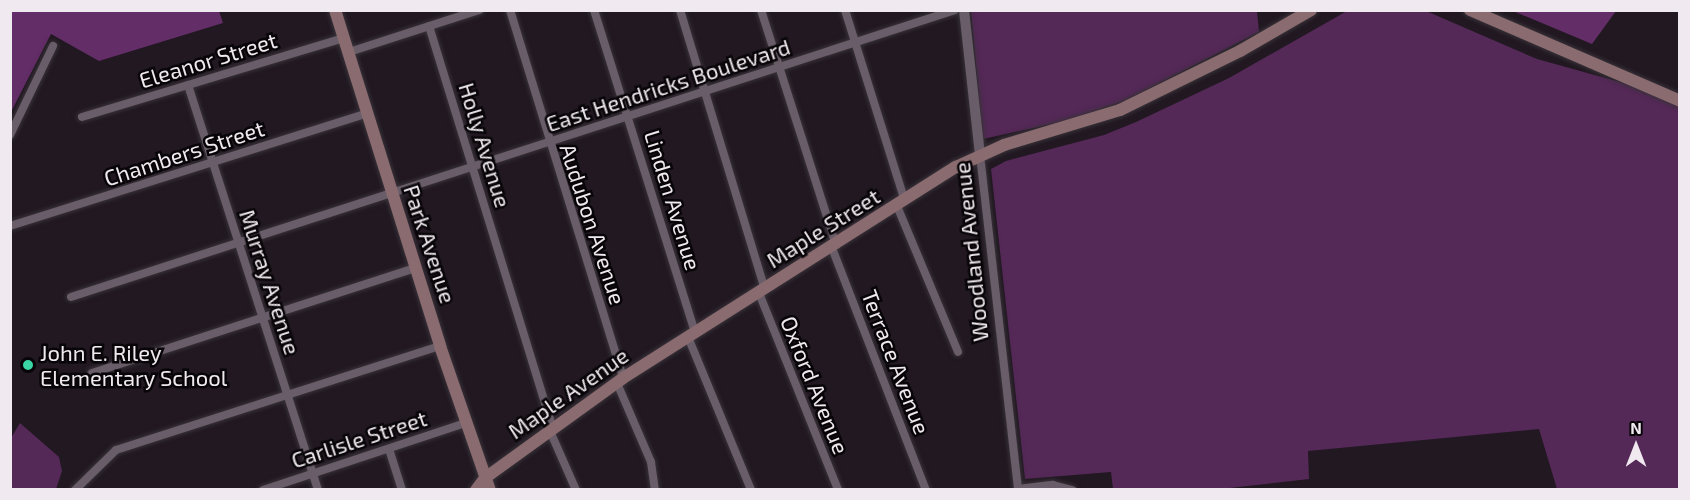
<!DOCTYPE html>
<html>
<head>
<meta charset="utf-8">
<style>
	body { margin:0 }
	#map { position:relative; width:1690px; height:500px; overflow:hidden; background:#211821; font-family:"Exo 2",sans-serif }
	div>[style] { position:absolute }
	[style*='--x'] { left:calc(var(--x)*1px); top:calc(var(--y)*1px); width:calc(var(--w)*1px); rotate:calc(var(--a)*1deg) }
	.green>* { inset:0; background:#542857 }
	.forest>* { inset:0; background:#632d67 }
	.roads { filter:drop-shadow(0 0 2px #383239) drop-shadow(0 0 2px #383239) }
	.minor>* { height:8px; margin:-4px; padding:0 4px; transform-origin:4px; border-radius:4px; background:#685d68 }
	.tertiary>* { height:10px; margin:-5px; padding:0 5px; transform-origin:5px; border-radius:5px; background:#685d68 }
	.secondary>* { height:12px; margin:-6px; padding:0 6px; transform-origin:6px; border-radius:6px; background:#8a6b6f }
	.dots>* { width:16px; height:16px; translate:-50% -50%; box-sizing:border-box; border:3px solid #080508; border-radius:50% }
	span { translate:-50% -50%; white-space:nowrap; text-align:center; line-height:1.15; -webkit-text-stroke:5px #080508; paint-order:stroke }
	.street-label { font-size:22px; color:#f0eaf0 }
	.poi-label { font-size:22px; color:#f0eaf0 }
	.left { translate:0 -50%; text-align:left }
	.frame { position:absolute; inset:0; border:12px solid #f0eaf0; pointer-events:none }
	.north { position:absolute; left:1606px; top:416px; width:60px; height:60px; -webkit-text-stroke:4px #080508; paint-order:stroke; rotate:0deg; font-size:16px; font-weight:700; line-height:24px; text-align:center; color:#f0eaf0 }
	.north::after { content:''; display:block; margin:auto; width:21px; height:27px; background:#f0eaf0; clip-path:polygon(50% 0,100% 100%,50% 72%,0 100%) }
</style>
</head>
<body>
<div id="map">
	<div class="green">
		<i style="clip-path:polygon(971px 11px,1257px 11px,1259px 32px,1124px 101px,1065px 121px,983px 139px)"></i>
		<i style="clip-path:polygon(1347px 11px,1426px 11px,1537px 59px,1656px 92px,1679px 106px,1679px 489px,1557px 489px,1539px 429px,1308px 451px,1309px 479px,1221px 489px,1113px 489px,1111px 472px,1025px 479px,991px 169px,1006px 161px,1104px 135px,1136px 122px,1229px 78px)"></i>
		<i style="clip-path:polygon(20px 423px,59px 457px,62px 471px,56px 489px,11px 489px,11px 438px)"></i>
	</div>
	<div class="forest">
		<i style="clip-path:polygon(11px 10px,219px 11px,223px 23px,99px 61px,51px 34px,11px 112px)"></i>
		<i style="clip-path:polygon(1513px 11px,1513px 10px,1616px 11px,1592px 44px)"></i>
	</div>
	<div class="roads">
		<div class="minor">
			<i style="--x:510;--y:10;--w:385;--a:72.9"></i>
			<i style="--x:594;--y:10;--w:338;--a:72.6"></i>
			<i style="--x:680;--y:10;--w:292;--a:73.1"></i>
			<i style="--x:761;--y:10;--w:247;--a:72.3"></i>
			<i style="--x:845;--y:10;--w:200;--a:72.6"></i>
			<i style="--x:429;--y:26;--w:421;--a:72.9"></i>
			<i style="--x:349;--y:52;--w:137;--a:-17.9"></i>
			<i style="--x:188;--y:85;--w:425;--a:72.2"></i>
			<i style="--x:82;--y:117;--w:274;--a:-16.8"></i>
			<i style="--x:10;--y:135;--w:99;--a:-64.2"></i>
			<i style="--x:980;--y:155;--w:337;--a:83.5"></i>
			<i style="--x:897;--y:206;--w:158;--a:67.3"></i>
			<i style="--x:10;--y:226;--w:376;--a:-17.5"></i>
			<i style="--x:832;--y:248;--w:260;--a:68.8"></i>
			<i style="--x:759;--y:293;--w:212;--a:68.1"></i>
			<i style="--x:71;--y:297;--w:929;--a:-17.99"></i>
			<i style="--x:688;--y:337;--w:165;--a:67.6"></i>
			<i style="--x:92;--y:373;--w:341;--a:-18"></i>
			<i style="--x:617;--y:383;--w:86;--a:66.7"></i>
			<i style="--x:651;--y:462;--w:28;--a:82"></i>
			<i style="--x:550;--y:431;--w:64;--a:66.2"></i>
			<i style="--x:389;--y:449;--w:43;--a:72.4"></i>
			<i style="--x:1018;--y:489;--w:35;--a:-7"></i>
			<i style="--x:1053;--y:485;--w:20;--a:15"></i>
			<i style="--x:75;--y:490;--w:57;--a:-44.3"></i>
			<i style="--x:116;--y:450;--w:340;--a:-17.8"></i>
			<i style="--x:263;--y:490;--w:214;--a:-18.3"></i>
		</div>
		<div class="tertiary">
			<i style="--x:964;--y:10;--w:146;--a:83.7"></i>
		</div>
		<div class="secondary">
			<i style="--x:335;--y:10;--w:352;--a:72.6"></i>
			<i style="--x:440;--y:346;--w:152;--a:70.9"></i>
			<i style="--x:1470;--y:10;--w:229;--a:23.4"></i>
			<i style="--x:476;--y:490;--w:15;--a:-53"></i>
			<i style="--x:485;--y:478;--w:170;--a:-35.9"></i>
			<i style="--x:623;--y:378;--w:394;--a:-32.4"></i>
			<i style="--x:956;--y:167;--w:53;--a:-24.6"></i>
			<i style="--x:1004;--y:145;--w:121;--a:-16.8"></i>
			<i style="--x:1120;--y:110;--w:134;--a:-26.2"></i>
			<i style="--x:1240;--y:51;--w:82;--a:-30"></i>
		</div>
	</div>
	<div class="dots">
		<i style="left:28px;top:365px;background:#3ad4a5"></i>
	</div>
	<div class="street-label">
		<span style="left:208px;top:60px;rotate:-17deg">Eleanor Street</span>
		<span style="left:668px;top:85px;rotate:-18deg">East Hendricks Boulevard</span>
		<span style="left:485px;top:145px;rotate:73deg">Holly Avenue</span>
		<span style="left:184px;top:153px;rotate:-18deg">Chambers Street</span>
		<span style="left:673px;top:200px;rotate:73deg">Linden Avenue</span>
		<span style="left:593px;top:224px;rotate:72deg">Audubon Avenue</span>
		<span style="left:823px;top:228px;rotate:-32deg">Maple Street</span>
		<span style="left:430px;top:244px;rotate:72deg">Park Avenue</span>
		<span style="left:971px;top:252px;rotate:-96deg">Woodland Avenue</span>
		<span style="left:270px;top:282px;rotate:72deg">Murray Avenue</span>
		<span style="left:896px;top:362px;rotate:69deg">Terrace Avenue</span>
		<span style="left:815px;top:385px;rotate:68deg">Oxford Avenue</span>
		<span style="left:568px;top:393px;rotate:-35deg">Maple Avenue</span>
		<span style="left:359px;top:439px;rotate:-18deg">Carlisle Street</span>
	</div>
	<div class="poi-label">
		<span class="left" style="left:40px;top:365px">John E. Riley<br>Elementary School</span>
	</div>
	<div class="frame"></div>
	<div class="north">N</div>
</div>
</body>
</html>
